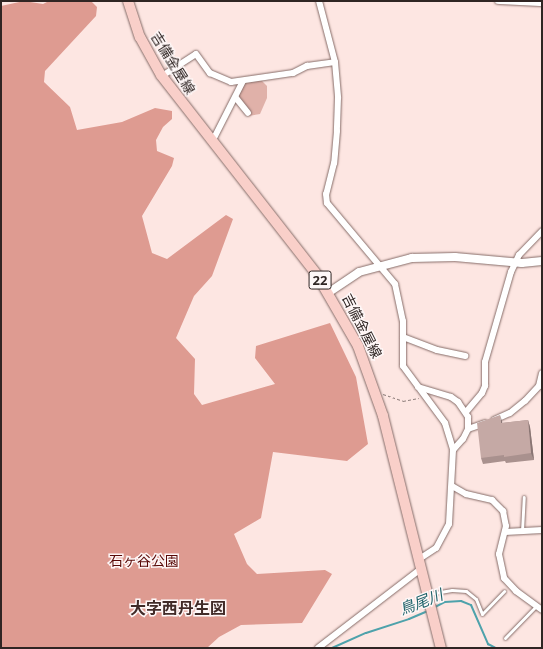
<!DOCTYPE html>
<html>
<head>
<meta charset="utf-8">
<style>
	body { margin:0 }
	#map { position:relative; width:543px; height:649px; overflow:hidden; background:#fde6e2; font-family:"Noto Sans","Noto Sans JP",sans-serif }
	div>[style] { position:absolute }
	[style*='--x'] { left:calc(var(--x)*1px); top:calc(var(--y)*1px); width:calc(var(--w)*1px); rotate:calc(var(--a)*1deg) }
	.green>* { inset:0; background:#e0b1a9 }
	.forest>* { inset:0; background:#de9b91 }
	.stream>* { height:2px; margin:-1px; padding:0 1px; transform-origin:1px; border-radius:1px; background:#4ea2ab }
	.path>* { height:1px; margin-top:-0.5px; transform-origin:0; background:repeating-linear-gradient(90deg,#92827f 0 3px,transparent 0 5px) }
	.roads { filter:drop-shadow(0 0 1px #866c68) drop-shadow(0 0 1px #866c68) }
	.service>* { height:3px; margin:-1.5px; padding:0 1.5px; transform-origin:1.5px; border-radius:1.5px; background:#fff }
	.minor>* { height:6px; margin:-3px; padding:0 3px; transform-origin:3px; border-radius:3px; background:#fff }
	.tertiary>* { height:8px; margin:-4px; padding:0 4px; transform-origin:4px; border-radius:4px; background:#fff }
	.primary>* { height:10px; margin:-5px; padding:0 5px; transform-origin:5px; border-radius:5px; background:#f9cfc9 }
	.wall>* { inset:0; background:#a9918e }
	.shaded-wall>* { inset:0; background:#8a7674 }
	.building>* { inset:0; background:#c5a9a5 }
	span { translate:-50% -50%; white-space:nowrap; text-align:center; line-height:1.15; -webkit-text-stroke:3px #fef7f7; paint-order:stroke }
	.shield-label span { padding:1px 3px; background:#fef7f7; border:1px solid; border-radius:3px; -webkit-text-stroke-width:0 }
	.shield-label { font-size:13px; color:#2f2523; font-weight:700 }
	.street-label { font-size:14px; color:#2f2523 }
	.park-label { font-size:14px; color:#590907 }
	.water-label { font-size:15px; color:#1d6269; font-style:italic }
	.quarter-label { font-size:16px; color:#412b28; font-weight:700 }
	.frame { position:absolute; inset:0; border:2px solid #2f2523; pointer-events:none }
</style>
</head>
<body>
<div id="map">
	<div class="green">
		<i style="clip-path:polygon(261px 80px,267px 86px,267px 98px,260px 114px,248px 116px,236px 101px,245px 83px)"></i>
	</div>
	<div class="forest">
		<i style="clip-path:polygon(24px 1px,43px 4px,49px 1px,91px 1px,97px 7px,96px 16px,45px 71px,44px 82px,70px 107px,77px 130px,122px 122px,155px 108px,172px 111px,172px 119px,163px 127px,156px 140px,157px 151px,174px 158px,172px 166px,142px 216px,152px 253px,167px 259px,226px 215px,233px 219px,212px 276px,194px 296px,176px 338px,195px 359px,194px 394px,202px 405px,275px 384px,255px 358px,256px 346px,330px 323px,356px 377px,368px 444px,347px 461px,273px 452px,261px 518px,234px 534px,247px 564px,257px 574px,325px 570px,332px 574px,302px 623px,241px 625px,219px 637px,207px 648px,1px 648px,1px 6px)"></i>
	</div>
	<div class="stream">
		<i style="--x:433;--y:608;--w:13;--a:-27"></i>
		<i style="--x:445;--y:602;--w:16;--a:-4"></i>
		<i style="--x:461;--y:601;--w:11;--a:22"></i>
		<i style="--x:471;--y:605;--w:43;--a:66.4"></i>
		<i style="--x:488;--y:644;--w:9;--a:27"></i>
		<i style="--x:332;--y:648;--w:37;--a:-24"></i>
		<i style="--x:366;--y:633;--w:45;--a:-18"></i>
		<i style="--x:409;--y:619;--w:21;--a:-23"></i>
	</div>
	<div class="path">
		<i style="--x:18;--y:1;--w:19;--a:0"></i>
		<i style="--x:383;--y:394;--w:21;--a:19"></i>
		<i style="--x:403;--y:401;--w:16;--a:-11"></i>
	</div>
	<div class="roads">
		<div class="service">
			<i style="--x:522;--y:531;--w:34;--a:-87"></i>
			<i style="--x:429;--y:594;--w:23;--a:-10"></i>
			<i style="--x:452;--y:590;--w:14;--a:4"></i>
			<i style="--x:466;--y:591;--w:13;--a:39"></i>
			<i style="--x:476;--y:599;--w:16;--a:68"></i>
			<i style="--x:482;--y:614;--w:32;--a:-46"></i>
			<i style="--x:505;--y:638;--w:45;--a:-45.9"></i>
		</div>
		<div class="minor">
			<i style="--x:319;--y:1;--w:63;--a:75.3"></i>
			<i style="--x:335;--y:62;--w:36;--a:85"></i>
			<i style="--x:338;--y:98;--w:33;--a:92"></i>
			<i style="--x:337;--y:131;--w:32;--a:95"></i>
			<i style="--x:334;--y:163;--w:32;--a:104"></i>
			<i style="--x:326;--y:194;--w:9;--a:84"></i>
			<i style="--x:327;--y:203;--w:106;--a:50"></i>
			<i style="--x:395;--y:284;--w:38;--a:78"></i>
			<i style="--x:403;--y:321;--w:45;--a:90"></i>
			<i style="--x:403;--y:366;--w:71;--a:53.6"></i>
			<i style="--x:445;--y:423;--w:28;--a:73"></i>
			<i style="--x:453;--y:450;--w:74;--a:93.1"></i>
			<i style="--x:449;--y:524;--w:27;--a:118"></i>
			<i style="--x:436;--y:548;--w:20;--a:147"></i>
			<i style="--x:498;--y:1;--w:44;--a:2.6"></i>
			<i style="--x:162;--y:76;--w:40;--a:-32.9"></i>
			<i style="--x:196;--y:54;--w:24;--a:54"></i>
			<i style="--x:210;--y:73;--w:23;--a:23"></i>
			<i style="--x:231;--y:82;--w:63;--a:-8.3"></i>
			<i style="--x:293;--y:73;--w:16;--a:-27"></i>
			<i style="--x:307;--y:66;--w:28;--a:-8"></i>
			<i style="--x:236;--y:98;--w:19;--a:51"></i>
			<i style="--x:212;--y:142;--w:68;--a:-63.1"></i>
			<i style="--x:403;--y:337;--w:36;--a:21"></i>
			<i style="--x:437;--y:350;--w:29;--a:12"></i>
			<i style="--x:418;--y:387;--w:34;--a:17"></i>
			<i style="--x:451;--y:397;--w:9;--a:36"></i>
			<i style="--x:458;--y:402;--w:18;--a:56"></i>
			<i style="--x:468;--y:417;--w:12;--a:90"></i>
			<i style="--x:466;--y:412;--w:25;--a:-50"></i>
			<i style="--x:482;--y:393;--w:8;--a:-67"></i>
			<i style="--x:485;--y:386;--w:24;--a:-90"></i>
			<i style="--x:485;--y:362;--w:94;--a:-73.9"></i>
			<i style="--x:511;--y:272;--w:19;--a:-65"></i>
			<i style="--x:519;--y:255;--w:33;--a:-46"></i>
			<i style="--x:494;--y:420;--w:17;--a:-24"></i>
			<i style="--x:510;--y:413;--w:19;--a:-39"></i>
			<i style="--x:525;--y:401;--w:21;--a:-47"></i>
			<i style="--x:539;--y:386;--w:13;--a:-77"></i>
			<i style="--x:453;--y:450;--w:15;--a:-48"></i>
			<i style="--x:463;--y:439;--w:11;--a:-63"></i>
			<i style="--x:468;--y:429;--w:18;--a:-19"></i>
			<i style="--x:452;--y:486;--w:16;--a:30"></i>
			<i style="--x:466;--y:494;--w:27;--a:13"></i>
			<i style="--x:492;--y:500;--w:16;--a:45"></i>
			<i style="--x:503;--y:511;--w:15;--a:79"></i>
			<i style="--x:506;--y:526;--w:29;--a:104"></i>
			<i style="--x:499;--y:554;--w:25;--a:78"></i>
			<i style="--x:504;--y:578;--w:18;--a:47"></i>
			<i style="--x:516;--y:591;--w:32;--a:36"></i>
			<i style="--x:505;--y:532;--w:37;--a:-3"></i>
			<i style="--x:318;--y:648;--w:131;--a:-37.6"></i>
		</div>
		<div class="tertiary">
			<i style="--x:328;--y:293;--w:37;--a:-34"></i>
			<i style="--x:359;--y:272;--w:55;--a:-14.8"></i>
			<i style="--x:412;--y:258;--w:43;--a:-1.3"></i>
			<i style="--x:455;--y:257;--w:67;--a:5.1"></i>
			<i style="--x:522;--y:263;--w:20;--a:-6"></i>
		</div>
		<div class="primary">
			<i style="--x:128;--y:1;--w:38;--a:72"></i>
			<i style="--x:140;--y:37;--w:43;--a:61.1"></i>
			<i style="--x:161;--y:75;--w:254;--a:52"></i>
			<i style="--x:317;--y:275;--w:82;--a:60"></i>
			<i style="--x:358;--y:346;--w:74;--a:70.3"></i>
			<i style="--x:383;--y:416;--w:239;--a:76"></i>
		</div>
	</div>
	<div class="wall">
		<i style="clip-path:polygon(528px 420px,530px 427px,534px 460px,506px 463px,505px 461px,483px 464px,481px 458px,502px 421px,502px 423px)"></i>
	</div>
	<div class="shaded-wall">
		<i style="clip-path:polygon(500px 415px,502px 421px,503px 429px,501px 423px)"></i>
		<i style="clip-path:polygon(528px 420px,530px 427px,534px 460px,531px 453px)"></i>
	</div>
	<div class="building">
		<i style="clip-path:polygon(500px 415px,501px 423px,528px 420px,531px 453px,504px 457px,504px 455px,481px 458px,477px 423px)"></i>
	</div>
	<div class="shield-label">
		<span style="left:320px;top:280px">22</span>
	</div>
	<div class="street-label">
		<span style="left:173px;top:63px;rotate:58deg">吉備金屋線</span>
		<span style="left:362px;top:326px;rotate:63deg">吉備金屋線</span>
	</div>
	<div class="park-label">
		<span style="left:144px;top:561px">石ヶ谷公園</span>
	</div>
	<div class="water-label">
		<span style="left:421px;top:602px;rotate:-21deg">鳥尾川</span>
	</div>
	<div class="quarter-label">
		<span style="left:178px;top:608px">大字西丹生図</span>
	</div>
	<div class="frame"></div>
</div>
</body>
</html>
